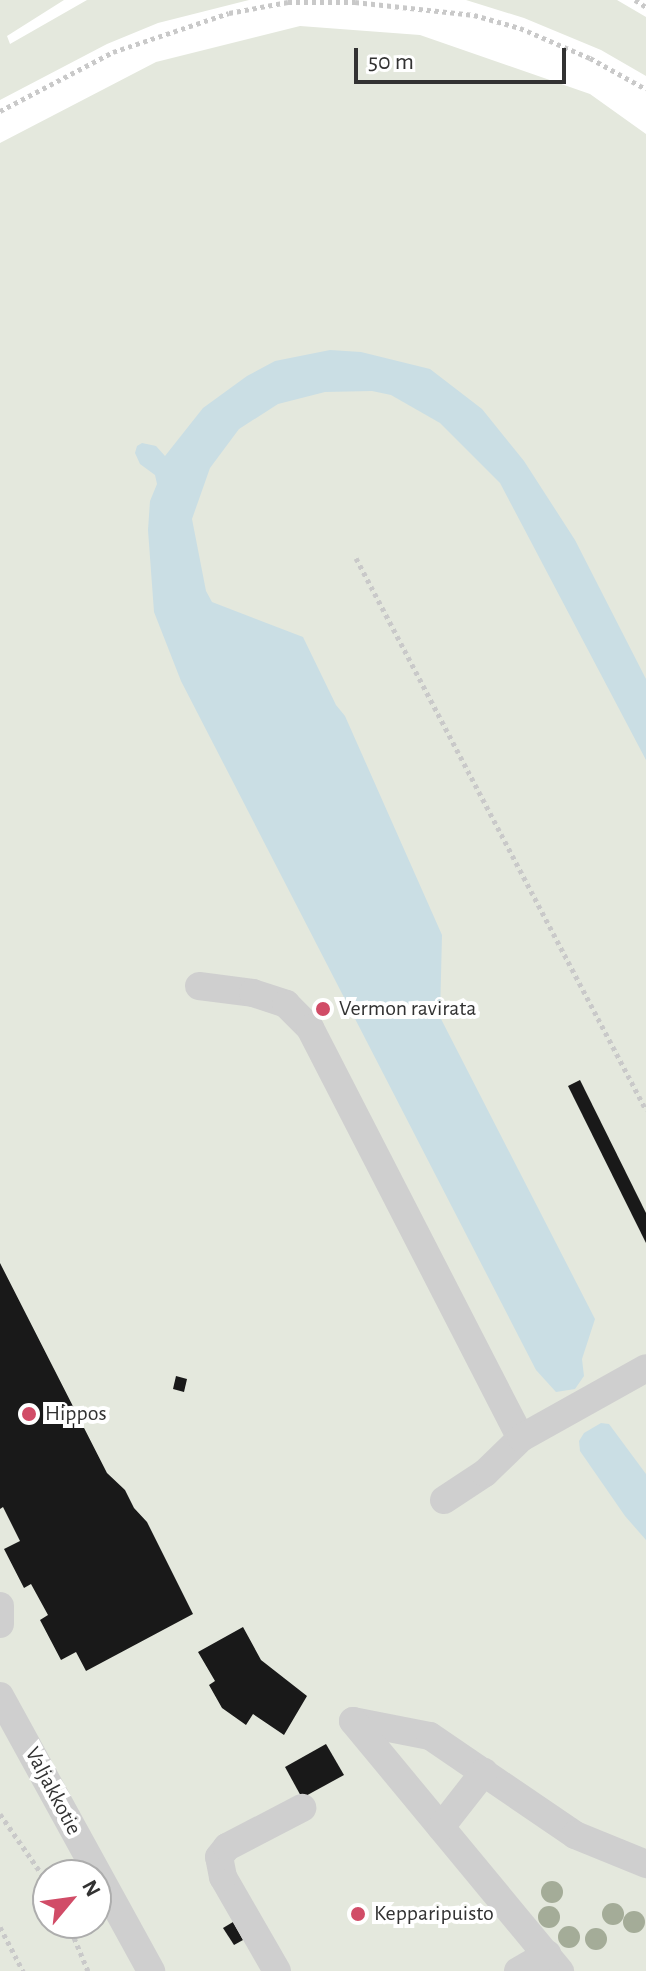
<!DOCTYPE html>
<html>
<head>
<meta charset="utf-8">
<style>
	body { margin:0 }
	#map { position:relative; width:646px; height:1971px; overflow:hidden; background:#fff; font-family:"Alegreya Sans",sans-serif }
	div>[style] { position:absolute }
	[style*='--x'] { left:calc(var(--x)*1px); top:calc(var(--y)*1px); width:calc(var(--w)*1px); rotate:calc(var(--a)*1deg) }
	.green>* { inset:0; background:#e4e8dd }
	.water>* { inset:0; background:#cadee4 }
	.building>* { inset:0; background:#191919 }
	.path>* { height:5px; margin-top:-2.5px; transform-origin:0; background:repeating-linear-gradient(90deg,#c9c9c9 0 4px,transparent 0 8px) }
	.minor>* { height:28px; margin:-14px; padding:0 14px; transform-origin:14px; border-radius:14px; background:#cfcfcf }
	.trees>* { width:22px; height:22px; margin:-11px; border-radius:50%; background:#a4ac98 }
	.dots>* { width:22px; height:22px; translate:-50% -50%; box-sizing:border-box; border:4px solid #fff; border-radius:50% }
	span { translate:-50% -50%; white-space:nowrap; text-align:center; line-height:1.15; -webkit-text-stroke:8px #fff; paint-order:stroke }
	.poi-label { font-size:22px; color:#323232 }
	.left { translate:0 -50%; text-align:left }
	.street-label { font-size:22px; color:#323232 }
	.north { position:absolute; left:32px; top:1859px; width:80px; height:80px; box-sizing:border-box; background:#fff; border:2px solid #adadad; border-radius:50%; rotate:61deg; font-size:22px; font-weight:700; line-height:32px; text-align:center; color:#323232 }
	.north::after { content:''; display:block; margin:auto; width:28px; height:36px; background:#d14c67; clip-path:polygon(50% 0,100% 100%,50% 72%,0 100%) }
	.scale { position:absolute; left:354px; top:48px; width:212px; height:36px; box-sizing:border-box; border:4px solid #323232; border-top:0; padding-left:10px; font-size:24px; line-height:28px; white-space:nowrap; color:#323232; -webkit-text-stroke:6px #fff; paint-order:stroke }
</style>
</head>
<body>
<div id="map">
	<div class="green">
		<i style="clip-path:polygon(0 0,64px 0,7px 36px,10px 44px,87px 0,249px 0,158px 23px,107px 44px,0 100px)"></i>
		<i style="clip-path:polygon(466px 0,617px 0,646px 17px,646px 76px,601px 50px,524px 18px)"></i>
		<i style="clip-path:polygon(evenodd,300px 26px,420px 35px,590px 94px,646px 134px,646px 1971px,0 1971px,0 143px,156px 62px,300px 26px,48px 1875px,96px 1875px,96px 1923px,48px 1923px,48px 1875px)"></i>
	</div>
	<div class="water">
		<i style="clip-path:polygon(330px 350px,361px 352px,430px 369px,482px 409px,524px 461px,575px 540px,646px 679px,646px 760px,500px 483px,440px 423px,391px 395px,372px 391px,325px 392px,278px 404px,239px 429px,210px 468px,192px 519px,206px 591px,212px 602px,303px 637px,336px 705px,345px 716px,442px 935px,440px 1017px,595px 1319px,582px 1359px,584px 1376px,575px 1389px,556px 1392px,536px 1370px,181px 681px,154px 612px,148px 530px,150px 501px,157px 484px,155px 475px,140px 464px,135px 453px,137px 446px,142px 443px,156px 446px,165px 456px,203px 408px,247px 376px,275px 361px)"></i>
		<i style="clip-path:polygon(601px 1423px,609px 1424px,646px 1474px,646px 1540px,625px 1516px,580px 1451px,579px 1441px,584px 1433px)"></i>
	</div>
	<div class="building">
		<i style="clip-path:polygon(580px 1080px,646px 1213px,646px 1243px,568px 1086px)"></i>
		<i style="clip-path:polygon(0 1263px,107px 1473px,125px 1490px,134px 1508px,147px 1522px,193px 1614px,86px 1671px,76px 1652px,61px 1660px,40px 1620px,48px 1615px,31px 1584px,24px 1588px,4px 1549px,20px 1541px,3px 1507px,0 1509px)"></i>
		<i style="clip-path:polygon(176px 1376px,187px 1379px,184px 1392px,173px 1389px)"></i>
		<i style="clip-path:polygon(243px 1627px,261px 1660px,307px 1696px,284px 1735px,253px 1714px,246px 1725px,222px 1708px,209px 1685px,215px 1681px,198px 1652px)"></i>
		<i style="clip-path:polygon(326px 1744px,344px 1775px,302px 1798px,285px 1767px)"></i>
		<i style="clip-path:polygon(233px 1922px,243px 1940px,234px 1945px,223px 1928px)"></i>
	</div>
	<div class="path">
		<i style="--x:635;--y:0;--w:13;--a:32"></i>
		<i style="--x:0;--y:111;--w:127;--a:-27.6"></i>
		<i style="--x:113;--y:52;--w:122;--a:-18.6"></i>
		<i style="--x:229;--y:13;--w:60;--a:-10.6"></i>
		<i style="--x:288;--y:2;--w:67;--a:0"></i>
		<i style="--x:355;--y:2;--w:120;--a:6.2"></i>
		<i style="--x:474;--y:15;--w:48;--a:15.8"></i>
		<i style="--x:520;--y:28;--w:76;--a:23.2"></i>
		<i style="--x:590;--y:58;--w:64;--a:29"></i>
		<i style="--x:356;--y:558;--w:624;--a:62.28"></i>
		<i style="--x:0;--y:1814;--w:84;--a:55.2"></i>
		<i style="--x:68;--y:1923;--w:52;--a:67.4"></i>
		<i style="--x:0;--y:1927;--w:50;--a:62.4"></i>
	</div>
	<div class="minor">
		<i style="--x:199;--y:986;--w:54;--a:7.4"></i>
		<i style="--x:253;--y:993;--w:35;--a:18"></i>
		<i style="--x:286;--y:1004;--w:34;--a:45"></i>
		<i style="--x:310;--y:1028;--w:461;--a:62.8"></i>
		<i style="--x:444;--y:1500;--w:49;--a:-33.4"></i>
		<i style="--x:485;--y:1473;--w:50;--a:-44.2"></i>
		<i style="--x:521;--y:1438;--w:143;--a:-29.2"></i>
		<i style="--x:0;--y:1606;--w:18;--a:90"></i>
		<i style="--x:0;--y:1696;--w:314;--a:61.2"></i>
		<i style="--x:353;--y:1721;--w:78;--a:11"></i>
		<i style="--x:430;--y:1736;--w:176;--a:34.3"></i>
		<i style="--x:575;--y:1835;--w:77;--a:22.2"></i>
		<i style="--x:353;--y:1721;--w:325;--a:50.4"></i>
		<i style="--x:441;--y:1827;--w:70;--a:-52"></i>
		<i style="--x:277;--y:1971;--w:108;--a:-119.9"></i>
		<i style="--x:223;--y:1877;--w:20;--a:-101"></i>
		<i style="--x:219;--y:1857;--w:13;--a:-51"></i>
		<i style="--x:227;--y:1847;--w:85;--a:-27.5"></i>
		<i style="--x:518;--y:1971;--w:34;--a:-30"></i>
	</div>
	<div class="trees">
		<i style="left:552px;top:1892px"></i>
		<i style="left:613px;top:1914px"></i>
		<i style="left:549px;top:1917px"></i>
		<i style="left:634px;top:1922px"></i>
		<i style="left:569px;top:1937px"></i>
		<i style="left:596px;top:1939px"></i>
	</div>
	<div class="dots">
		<i style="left:323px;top:1009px;background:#d14c67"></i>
		<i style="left:29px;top:1414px;background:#d14c67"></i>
		<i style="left:358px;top:1914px;background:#d14c67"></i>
	</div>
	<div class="poi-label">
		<span class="left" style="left:339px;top:1009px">Vermon ravirata</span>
		<span class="left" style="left:45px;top:1414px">Hippos</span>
		<span class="left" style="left:374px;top:1914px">Kepparipuisto</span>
	</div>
	<div class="street-label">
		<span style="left:53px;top:1791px;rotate:62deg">Valjakkotie</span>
	</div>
	<div class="north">N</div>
	<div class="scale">50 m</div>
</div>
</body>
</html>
